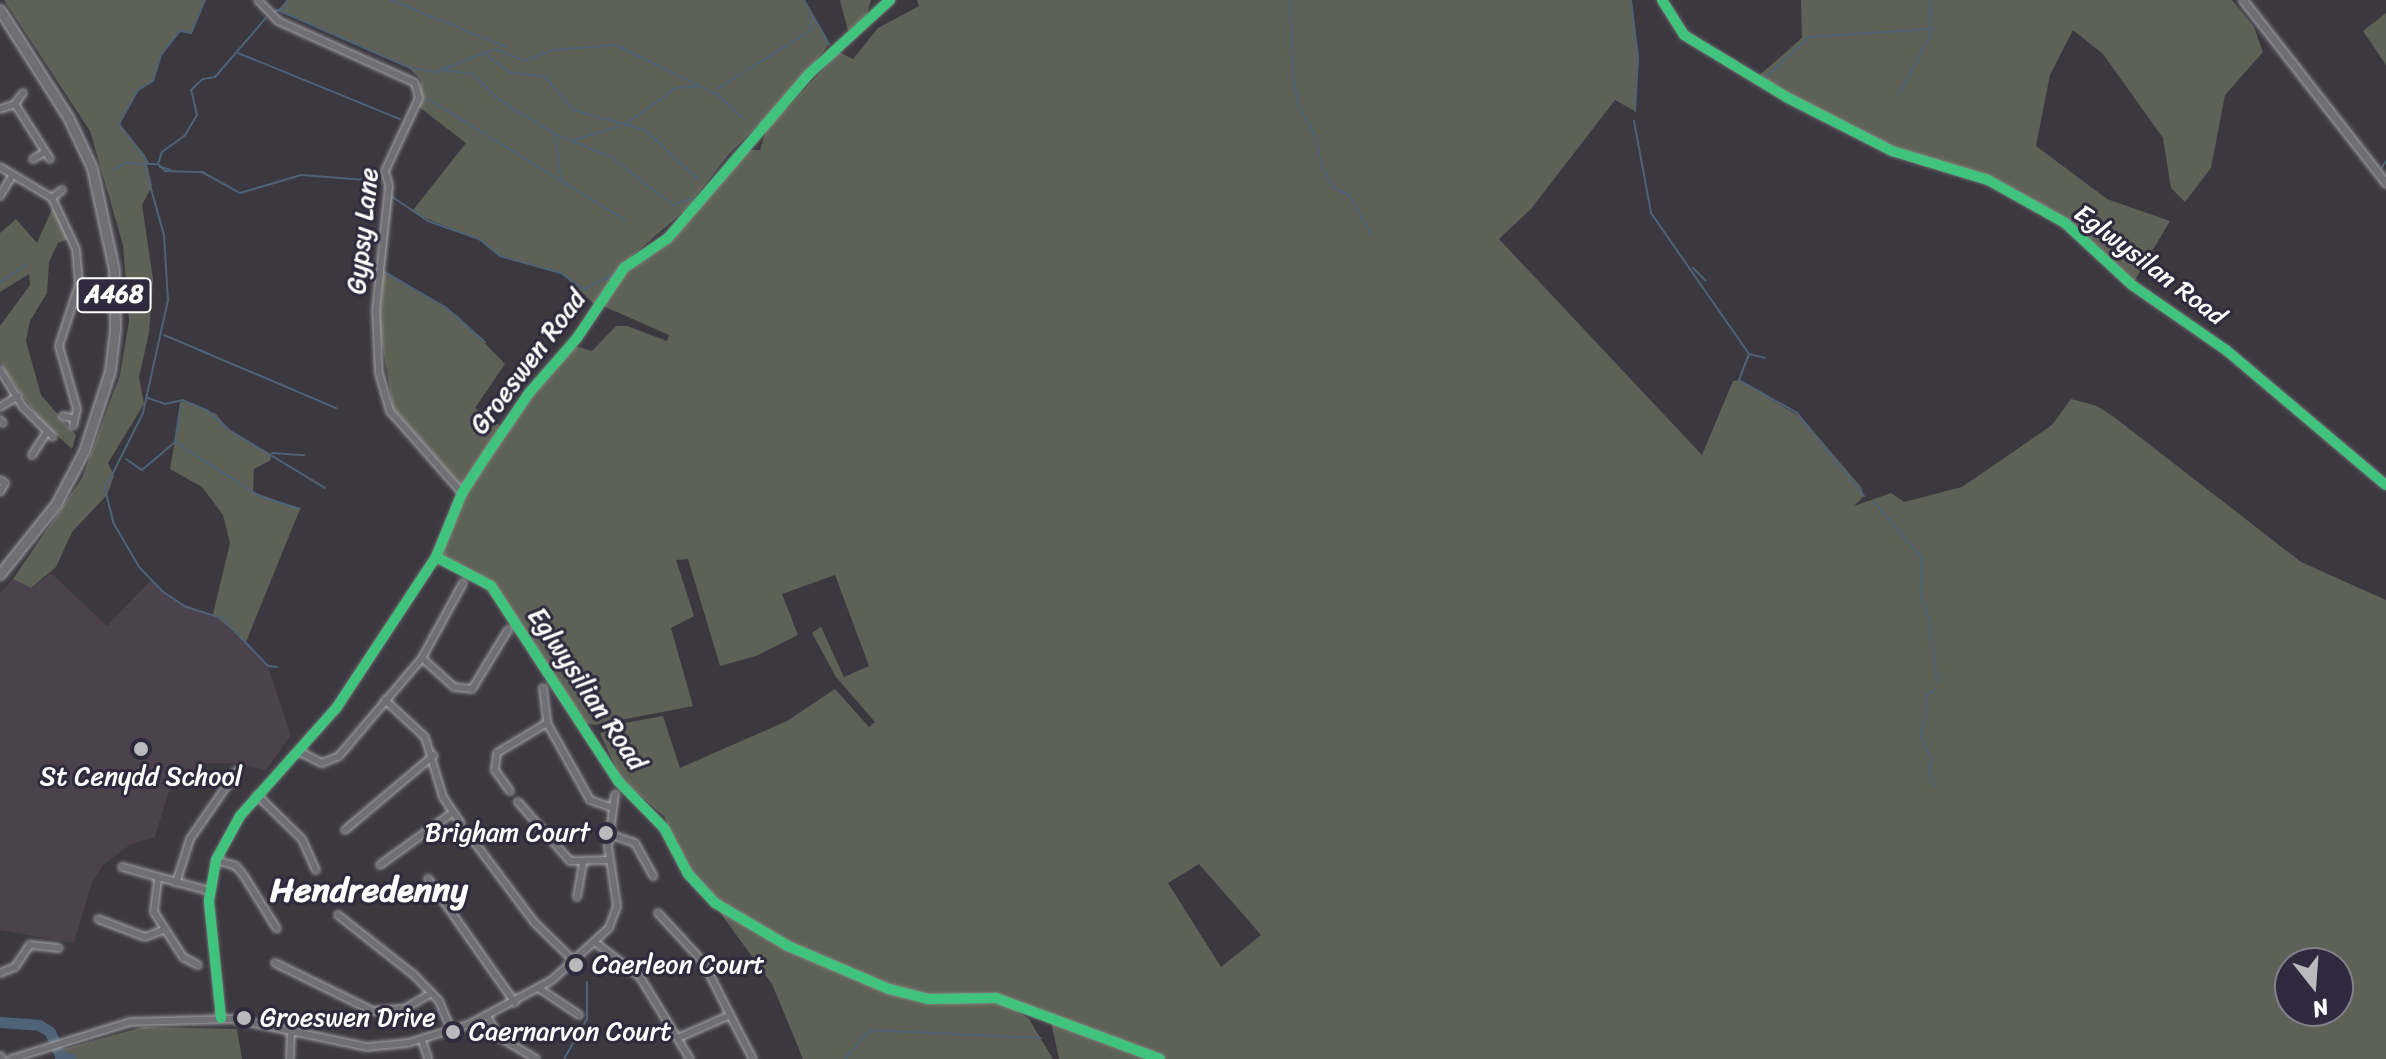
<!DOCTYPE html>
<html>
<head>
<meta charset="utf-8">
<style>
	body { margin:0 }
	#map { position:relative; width:2386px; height:1059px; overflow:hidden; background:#3b3840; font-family:Sriracha,sans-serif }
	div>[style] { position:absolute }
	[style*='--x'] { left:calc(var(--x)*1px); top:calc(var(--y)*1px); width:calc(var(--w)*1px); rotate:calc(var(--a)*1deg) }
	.built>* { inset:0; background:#4c424d }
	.green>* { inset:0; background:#5e6156 }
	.stream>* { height:2px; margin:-1px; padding:0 1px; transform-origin:1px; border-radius:1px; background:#4e6377 }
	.river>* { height:11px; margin:-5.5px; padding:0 5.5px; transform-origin:5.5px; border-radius:5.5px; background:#4e6377 }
	.roads { filter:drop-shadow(0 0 2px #a7a5a9) drop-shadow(0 0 2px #a7a5a9) }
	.minor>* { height:6px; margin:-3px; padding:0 3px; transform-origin:3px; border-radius:3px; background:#706f74 }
	.tertiary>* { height:7px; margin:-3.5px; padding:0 3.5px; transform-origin:3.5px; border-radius:3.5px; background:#706f74 }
	.secondary>* { height:8px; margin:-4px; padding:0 4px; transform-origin:4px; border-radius:4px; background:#706f74 }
	.primary>* { height:9px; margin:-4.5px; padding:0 4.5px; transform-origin:4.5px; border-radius:4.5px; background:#706f74 }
	.cycleway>* { height:10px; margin:-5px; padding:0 5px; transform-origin:5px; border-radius:5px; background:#40c37c }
	.dots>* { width:22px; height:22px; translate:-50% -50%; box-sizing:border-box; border:4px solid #2f2a3d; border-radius:50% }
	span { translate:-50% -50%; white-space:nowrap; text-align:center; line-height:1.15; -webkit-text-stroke:6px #2f2a3d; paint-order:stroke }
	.shield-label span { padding:2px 6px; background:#2f2a3d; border:2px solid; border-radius:6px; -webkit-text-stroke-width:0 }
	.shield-label { font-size:24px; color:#fff; font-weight:700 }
	.street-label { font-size:26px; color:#fff }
	.poi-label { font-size:26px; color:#fff }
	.right { translate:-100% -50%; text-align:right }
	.left { translate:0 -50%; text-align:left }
	.district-label { font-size:34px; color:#fff; font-weight:700 }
	.north { position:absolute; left:2274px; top:947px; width:80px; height:80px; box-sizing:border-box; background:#2f2a3d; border:2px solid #827f8b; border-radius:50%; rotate:163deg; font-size:22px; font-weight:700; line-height:32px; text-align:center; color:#fff }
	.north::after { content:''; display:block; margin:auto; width:28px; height:36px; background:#bab9bc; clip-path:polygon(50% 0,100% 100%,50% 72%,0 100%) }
</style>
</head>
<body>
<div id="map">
	<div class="built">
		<i style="clip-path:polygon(51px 573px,107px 626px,151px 580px,173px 600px,222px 618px,268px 666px,291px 735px,266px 770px,235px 763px,205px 763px,183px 776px,168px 794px,155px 837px,131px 844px,103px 865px,92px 882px,74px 943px,0 930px,0 593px,13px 579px,31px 588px)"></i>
	</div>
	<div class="green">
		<i style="clip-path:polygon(4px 0,205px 0,191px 33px,180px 31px,161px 55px,153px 81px,138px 90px,119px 124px,145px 155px,152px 186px,142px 205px,153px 279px,149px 333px,139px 377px,144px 404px,108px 463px,114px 476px,107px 495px,72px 532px,56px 567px,31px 588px,13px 579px,82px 478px,120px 375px,129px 321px,123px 245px,90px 131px)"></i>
		<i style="clip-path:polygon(287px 0,804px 0,829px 44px,791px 93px,729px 154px,686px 209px,622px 265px,594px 304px,561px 273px,500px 256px,479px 239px,417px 215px,413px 210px,466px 143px,419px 107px,421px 80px,410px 69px,278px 10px)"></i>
		<i style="clip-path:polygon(840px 0,871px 0,867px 14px,848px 31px)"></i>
		<i style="clip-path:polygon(evenodd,917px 0,1631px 0,1638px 58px,1635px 111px,1615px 100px,1531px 209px,1499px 239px,1702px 455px,1733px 381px,1739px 380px,1802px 418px,1861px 487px,1864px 496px,1854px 506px,1891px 493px,1904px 502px,1962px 487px,2052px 425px,2071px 399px,2097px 406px,2114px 417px,2301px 562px,2386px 600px,2386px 1059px,1166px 1059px,1013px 1001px,991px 995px,930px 998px,889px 985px,794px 945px,713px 898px,685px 864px,664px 816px,622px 780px,600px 734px,614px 725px,663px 716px,680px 768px,787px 721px,835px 689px,869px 727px,875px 722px,836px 677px,812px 633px,821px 627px,844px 677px,869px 666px,835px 575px,782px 594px,798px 635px,756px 656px,720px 666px,688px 559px,676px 560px,694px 616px,671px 628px,693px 706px,595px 725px,586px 723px,487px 579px,450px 562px,442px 552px,467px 492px,528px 399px,575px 346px,592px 351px,616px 326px,627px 326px,667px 341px,669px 335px,603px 306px,622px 276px,674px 239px,736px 162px,749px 150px,760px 150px,766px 131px,839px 52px,853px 59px,878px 28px,919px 6px,917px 0,1199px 864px,1261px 935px,1221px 967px,1168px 883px,1199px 864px,917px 0,2290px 963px,2338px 963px,2338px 1011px,2290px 1011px,2290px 963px)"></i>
		<i style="clip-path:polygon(1801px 0,2232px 0,2254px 27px,2263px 52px,2225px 95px,2211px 168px,2185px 202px,2171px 188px,2163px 138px,2103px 54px,2073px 30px,2050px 75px,2036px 146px,2107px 199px,2170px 221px,2132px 285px,2073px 229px,1988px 180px,1892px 151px,1755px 79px,1802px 38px)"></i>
		<i style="clip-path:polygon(2386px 13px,2386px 65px,2363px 31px)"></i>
		<i style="clip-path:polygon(53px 207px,71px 238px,58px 243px,49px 262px,47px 293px,30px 321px,26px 341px,41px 395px,76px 435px,72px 449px,39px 419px,0 363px,0 326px,30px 285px,29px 274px,0 292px,0 233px,16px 219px,37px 243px)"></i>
		<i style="clip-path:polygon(383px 271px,458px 316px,505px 364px,475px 408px,503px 428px,462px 487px,393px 408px,379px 324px)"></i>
		<i style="clip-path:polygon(182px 400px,216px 414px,229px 430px,270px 454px,271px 460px,254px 469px,253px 492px,300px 509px,246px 642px,213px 614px,230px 543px,223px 515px,202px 487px,170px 469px)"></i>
		<i style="clip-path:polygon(716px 907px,792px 952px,908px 999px,1007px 1004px,1029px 1019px,1053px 1059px,803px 1059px,772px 984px)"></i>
		<i style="clip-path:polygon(1051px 1022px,1126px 1045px,1154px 1059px,1059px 1059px)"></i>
		<i style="clip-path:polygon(143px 1027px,237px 1029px,242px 1059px,71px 1059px,56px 1051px)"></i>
	</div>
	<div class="stream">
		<i style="--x:391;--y:0;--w:124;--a:22.2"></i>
		<i style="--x:804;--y:0;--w:51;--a:60.4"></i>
		<i style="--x:1291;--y:0;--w:78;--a:88.5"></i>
		<i style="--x:1293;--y:78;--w:32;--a:77"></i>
		<i style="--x:1300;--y:109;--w:28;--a:60"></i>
		<i style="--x:1314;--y:133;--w:37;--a:76"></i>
		<i style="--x:1323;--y:169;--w:22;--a:60"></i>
		<i style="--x:1334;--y:188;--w:17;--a:25"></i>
		<i style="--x:1349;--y:195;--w:46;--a:60.1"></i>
		<i style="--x:1631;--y:0;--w:58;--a:83.1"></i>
		<i style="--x:1638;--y:58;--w:53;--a:93.2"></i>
		<i style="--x:278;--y:10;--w:144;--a:23.7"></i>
		<i style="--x:410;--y:68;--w:25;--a:9"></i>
		<i style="--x:435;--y:72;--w:64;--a:-21"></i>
		<i style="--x:495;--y:49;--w:31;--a:22"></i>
		<i style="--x:524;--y:61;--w:31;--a:-21"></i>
		<i style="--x:553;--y:50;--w:63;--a:-4.5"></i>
		<i style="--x:616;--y:45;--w:114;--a:26.1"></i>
		<i style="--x:718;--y:95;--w:34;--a:43"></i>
		<i style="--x:275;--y:11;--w:10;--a:-17"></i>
		<i style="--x:285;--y:8;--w:8;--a:-76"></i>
		<i style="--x:238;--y:53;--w:175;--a:22.2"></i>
		<i style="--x:485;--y:54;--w:30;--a:37"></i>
		<i style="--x:509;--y:72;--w:35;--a:7"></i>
		<i style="--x:544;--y:76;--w:45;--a:49.5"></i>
		<i style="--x:573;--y:110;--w:75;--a:15.5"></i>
		<i style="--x:645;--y:130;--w:71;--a:42.7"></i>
		<i style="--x:442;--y:70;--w:31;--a:7"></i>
		<i style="--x:473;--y:74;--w:37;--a:45"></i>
		<i style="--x:499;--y:100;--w:66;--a:31.3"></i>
		<i style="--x:555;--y:134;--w:61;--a:22.3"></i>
		<i style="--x:611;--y:157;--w:78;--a:37.7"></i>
		<i style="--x:673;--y:205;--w:21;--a:-19"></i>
		<i style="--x:1764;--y:79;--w:62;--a:-43"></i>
		<i style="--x:1809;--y:37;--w:123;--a:-3.7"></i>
		<i style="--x:717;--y:89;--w:113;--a:-32"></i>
		<i style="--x:813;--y:29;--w:12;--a:-110"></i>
		<i style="--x:1899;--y:94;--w:66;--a:-61.9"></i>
		<i style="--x:1930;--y:36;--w:36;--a:-88"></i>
		<i style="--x:425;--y:97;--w:235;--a:31.6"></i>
		<i style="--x:1634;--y:121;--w:94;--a:79.5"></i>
		<i style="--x:1651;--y:213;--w:172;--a:55.2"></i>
		<i style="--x:1749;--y:354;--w:28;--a:111"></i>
		<i style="--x:1739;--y:380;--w:67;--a:29.6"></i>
		<i style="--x:1797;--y:413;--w:107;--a:51.1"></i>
		<i style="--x:624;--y:125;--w:64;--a:-35.4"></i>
		<i style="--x:676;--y:88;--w:21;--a:-5"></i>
		<i style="--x:555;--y:135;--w:44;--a:82.2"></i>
		<i style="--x:574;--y:140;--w:46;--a:-16.5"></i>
		<i style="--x:148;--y:162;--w:48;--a:-127.3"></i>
		<i style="--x:119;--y:124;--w:39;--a:-61"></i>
		<i style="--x:138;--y:90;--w:17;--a:-31"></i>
		<i style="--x:153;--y:81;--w:27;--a:-73"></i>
		<i style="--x:161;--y:55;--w:31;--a:-52"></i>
		<i style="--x:180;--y:31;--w:11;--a:10"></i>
		<i style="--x:191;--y:33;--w:36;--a:-67"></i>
		<i style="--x:144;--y:164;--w:74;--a:74.3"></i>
		<i style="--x:164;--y:235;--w:65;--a:86.5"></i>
		<i style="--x:168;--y:300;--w:116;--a:102.5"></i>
		<i style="--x:143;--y:413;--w:85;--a:116.6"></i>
		<i style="--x:105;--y:489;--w:34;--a:76"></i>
		<i style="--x:113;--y:522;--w:52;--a:60"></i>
		<i style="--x:139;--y:567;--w:33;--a:46"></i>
		<i style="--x:162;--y:591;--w:29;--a:34"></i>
		<i style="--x:186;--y:607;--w:38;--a:17"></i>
		<i style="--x:222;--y:618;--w:66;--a:46.2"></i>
		<i style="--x:268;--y:666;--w:9;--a:6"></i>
		<i style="--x:158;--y:164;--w:10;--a:45"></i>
		<i style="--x:165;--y:171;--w:37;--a:2"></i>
		<i style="--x:202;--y:172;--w:43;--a:28.9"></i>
		<i style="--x:240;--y:193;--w:64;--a:-16.4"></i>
		<i style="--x:301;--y:175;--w:78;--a:4.4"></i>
		<i style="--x:160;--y:167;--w:11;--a:15"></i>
		<i style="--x:2382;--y:167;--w:7;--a:-56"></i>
		<i style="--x:114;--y:170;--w:12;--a:-35"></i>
		<i style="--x:124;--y:163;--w:34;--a:2"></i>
		<i style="--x:158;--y:164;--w:13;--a:-72"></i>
		<i style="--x:162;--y:152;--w:29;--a:-36"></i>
		<i style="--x:185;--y:135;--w:23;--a:-59"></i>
		<i style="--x:197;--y:115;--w:26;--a:-103"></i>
		<i style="--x:191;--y:90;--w:16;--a:-43"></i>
		<i style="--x:203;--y:79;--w:12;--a:-9"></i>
		<i style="--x:215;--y:77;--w:78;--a:-49.2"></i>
		<i style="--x:1693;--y:268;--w:18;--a:45"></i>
		<i style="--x:0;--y:282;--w:33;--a:-33"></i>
		<i style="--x:164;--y:335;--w:187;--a:23"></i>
		<i style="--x:485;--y:342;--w:53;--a:-138.8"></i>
		<i style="--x:445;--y:307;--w:72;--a:-149.9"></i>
		<i style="--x:383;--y:271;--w:75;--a:-83.9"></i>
		<i style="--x:391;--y:196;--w:45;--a:34"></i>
		<i style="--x:428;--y:221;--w:54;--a:19.4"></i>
		<i style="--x:479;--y:239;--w:27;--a:39"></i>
		<i style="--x:500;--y:256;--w:63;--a:15.6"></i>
		<i style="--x:561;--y:273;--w:28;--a:35"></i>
		<i style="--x:584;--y:289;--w:32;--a:-26"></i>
		<i style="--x:1749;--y:354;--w:16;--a:14"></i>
		<i style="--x:148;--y:398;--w:18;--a:19"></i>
		<i style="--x:165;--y:404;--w:17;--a:-13"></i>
		<i style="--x:182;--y:400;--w:27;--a:22"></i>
		<i style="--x:207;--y:410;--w:30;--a:42"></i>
		<i style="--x:229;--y:430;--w:112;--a:31.1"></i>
		<i style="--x:175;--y:442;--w:100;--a:32.7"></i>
		<i style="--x:259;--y:496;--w:43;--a:17.6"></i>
		<i style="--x:272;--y:453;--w:32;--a:4"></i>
		<i style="--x:126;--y:459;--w:19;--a:35"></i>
		<i style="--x:142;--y:470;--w:43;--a:-40.3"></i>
		<i style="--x:175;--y:442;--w:40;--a:-81.5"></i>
		<i style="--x:1873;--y:501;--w:75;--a:49.3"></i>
		<i style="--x:1922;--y:558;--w:33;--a:93"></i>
		<i style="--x:1920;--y:591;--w:34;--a:73"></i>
		<i style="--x:1930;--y:624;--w:59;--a:83.2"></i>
		<i style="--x:1934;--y:786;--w:15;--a:-110"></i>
		<i style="--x:1929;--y:772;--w:12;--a:-76"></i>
		<i style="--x:1932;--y:760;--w:25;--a:-116"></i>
		<i style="--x:1921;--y:737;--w:44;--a:-80.8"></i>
		<i style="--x:1928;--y:694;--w:9;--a:-32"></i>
		<i style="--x:564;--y:1059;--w:46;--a:-60.1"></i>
		<i style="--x:587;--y:1019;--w:37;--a:-90"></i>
		<i style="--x:845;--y:1059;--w:38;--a:-50"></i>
		<i style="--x:869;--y:1030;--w:172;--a:2.7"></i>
	</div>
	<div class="river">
		<i style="--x:0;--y:1022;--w:39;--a:4"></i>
		<i style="--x:39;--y:1025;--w:13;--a:32"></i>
		<i style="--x:50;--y:1032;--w:26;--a:67"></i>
		<i style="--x:60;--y:1056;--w:11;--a:15"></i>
	</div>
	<div class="roads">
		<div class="minor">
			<i style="--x:258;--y:0;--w:29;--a:46"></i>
			<i style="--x:278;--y:21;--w:150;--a:24.3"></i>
			<i style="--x:415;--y:83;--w:16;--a:75"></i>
			<i style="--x:419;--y:98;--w:81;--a:115"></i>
			<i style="--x:385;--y:171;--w:16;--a:75"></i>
			<i style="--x:389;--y:186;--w:125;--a:96"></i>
			<i style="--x:376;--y:310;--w:63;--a:87.3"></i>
			<i style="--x:379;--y:373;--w:40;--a:74"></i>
			<i style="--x:390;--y:411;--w:109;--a:48.7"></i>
			<i style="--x:1662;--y:0;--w:41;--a:57.8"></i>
			<i style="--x:1684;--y:35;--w:122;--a:31.2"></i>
			<i style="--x:1788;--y:98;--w:117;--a:27"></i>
			<i style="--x:1892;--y:151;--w:100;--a:16.8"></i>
			<i style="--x:1988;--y:180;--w:88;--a:29.2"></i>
			<i style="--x:2065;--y:223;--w:91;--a:42.8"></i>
			<i style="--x:2132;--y:285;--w:114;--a:34.7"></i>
			<i style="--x:2226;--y:350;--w:209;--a:40.2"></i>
			<i style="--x:23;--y:93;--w:14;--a:126"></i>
			<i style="--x:15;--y:104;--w:65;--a:57.5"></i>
			<i style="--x:0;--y:109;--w:16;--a:-18"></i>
			<i style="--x:33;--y:159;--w:14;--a:-30"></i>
			<i style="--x:0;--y:167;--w:61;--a:30.8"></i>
			<i style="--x:52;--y:198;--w:56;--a:64.8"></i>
			<i style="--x:76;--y:249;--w:36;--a:85"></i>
			<i style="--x:79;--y:285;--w:64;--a:108.2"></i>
			<i style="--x:59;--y:346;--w:66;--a:74.1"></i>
			<i style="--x:77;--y:409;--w:17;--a:103"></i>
			<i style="--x:0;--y:196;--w:23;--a:-59"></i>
			<i style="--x:52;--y:198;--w:13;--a:-39"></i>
			<i style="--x:0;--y:370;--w:44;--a:58.1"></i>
			<i style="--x:23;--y:407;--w:42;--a:45"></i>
			<i style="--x:0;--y:407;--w:21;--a:-31"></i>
			<i style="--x:63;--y:416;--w:12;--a:14"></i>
			<i style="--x:0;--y:420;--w:4;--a:45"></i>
			<i style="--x:32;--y:455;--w:27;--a:-57"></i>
			<i style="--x:0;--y:480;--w:6;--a:31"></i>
			<i style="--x:5;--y:483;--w:10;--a:119"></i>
			<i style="--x:436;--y:557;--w:62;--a:27.8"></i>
			<i style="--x:491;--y:586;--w:233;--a:56.9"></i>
			<i style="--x:618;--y:781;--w:66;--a:45.6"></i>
			<i style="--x:664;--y:828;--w:52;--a:62.4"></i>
			<i style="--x:688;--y:874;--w:40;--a:47"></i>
			<i style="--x:715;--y:903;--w:85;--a:30.5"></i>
			<i style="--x:788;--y:946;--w:110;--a:23.1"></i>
			<i style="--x:889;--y:989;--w:40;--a:14.4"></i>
			<i style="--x:928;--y:999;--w:68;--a:-0.8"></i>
			<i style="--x:996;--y:998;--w:175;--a:20.4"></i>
			<i style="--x:422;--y:658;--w:43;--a:42.2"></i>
			<i style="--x:454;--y:687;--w:18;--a:6"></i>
			<i style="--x:472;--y:689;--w:69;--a:-58.6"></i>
			<i style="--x:543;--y:688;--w:35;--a:83"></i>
			<i style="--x:547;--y:723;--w:88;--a:60.8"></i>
			<i style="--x:590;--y:800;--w:24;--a:19"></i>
			<i style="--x:385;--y:700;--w:54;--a:42.8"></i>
			<i style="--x:425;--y:737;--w:63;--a:73.3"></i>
			<i style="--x:443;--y:797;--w:32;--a:56"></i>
			<i style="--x:298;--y:751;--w:27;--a:27"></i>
			<i style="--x:322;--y:763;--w:18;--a:-22"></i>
			<i style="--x:339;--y:756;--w:128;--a:-49.7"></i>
			<i style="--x:422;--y:658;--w:85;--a:-61.3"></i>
			<i style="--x:510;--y:791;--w:26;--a:-126"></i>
			<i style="--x:495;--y:770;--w:17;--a:-83"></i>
			<i style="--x:497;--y:753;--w:58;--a:-31"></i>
			<i style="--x:257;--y:795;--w:63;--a:44.4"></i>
			<i style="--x:302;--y:839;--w:34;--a:66"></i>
			<i style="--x:518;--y:802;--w:79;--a:48.6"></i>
			<i style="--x:570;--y:861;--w:40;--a:-1.4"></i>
			<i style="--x:345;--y:830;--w:116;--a:-40.1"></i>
			<i style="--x:609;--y:834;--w:28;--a:19"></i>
			<i style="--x:635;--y:843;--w:38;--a:61"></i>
			<i style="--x:472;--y:839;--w:104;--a:53.2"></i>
			<i style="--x:534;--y:922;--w:57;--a:44.3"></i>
			<i style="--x:216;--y:860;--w:21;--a:17"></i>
			<i style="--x:236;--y:866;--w:13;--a:51"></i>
			<i style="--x:244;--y:876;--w:62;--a:58.1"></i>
			<i style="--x:380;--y:865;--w:89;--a:-35.8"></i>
			<i style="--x:122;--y:867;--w:91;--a:15.3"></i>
			<i style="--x:158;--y:879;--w:33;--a:97"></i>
			<i style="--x:154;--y:912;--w:54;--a:57.2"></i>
			<i style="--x:183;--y:957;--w:17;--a:28"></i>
			<i style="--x:428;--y:879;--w:151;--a:54.9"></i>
			<i style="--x:176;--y:883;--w:46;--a:-72.3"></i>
			<i style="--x:190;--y:839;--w:83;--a:-55.3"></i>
			<i style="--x:577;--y:897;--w:34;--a:-80"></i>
			<i style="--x:658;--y:913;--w:68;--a:47.4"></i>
			<i style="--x:704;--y:963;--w:58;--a:63.4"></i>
			<i style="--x:338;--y:915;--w:97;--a:38.3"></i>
			<i style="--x:414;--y:975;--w:36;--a:46"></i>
			<i style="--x:439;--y:1001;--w:33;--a:67"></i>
			<i style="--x:98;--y:919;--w:50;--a:21"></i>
			<i style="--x:145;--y:937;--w:19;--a:-21"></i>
			<i style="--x:596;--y:943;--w:56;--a:37.7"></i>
			<i style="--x:640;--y:977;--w:96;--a:58.6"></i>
			<i style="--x:275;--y:963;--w:109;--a:26.1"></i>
			<i style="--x:373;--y:1011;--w:31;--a:-4"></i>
			<i style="--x:404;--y:1009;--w:32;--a:-30"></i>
			<i style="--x:0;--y:973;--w:16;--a:-22"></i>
			<i style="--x:15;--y:967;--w:27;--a:-56"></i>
			<i style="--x:30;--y:945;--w:29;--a:6"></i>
			<i style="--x:540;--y:989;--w:47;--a:33.7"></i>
			<i style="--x:487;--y:1016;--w:24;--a:60"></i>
			<i style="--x:499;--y:1037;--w:43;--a:30.7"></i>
			<i style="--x:221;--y:1018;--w:118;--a:-95.9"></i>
			<i style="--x:209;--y:901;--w:42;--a:-80.3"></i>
			<i style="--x:216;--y:860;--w:50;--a:-61.4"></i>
			<i style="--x:240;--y:816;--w:146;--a:-48.3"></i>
			<i style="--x:337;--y:707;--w:180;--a:-56.6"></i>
			<i style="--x:436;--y:557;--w:69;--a:-67.9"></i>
			<i style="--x:462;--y:493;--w:44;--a:-57"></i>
			<i style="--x:486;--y:456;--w:76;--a:-55.7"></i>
			<i style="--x:529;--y:393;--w:73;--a:-48.9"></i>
			<i style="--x:577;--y:338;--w:84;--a:-56.1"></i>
			<i style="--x:624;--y:268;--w:53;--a:-34.3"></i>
			<i style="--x:668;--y:238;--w:216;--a:-49.3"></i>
			<i style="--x:809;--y:74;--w:110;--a:-42.4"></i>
			<i style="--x:680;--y:1037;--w:55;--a:-23.7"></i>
			<i style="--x:730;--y:1015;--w:50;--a:62.4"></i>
			<i style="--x:422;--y:1040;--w:20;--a:72"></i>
			<i style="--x:11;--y:1059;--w:125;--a:-17.3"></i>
			<i style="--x:130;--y:1022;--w:104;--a:-1.7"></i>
			<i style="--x:234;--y:1019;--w:136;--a:11.9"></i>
			<i style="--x:367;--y:1047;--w:41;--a:-5.6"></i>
			<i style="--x:408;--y:1043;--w:65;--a:-17"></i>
			<i style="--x:470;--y:1024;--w:93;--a:-28.2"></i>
			<i style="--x:552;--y:980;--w:77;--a:-42.4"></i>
			<i style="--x:609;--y:928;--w:23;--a:-70"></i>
			<i style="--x:617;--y:906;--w:61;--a:-98.5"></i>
			<i style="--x:608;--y:846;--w:52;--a:-82.3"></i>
			<i style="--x:290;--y:1059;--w:27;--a:-88"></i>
		</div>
		<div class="tertiary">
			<i style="--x:2243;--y:0;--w:232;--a:52"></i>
		</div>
		<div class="secondary">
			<i style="--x:0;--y:1057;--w:2;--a:63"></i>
		</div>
		<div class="primary">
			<i style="--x:0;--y:10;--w:127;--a:57.6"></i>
			<i style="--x:68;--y:117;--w:56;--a:64.8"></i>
			<i style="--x:92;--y:168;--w:104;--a:77.8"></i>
			<i style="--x:114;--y:270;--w:59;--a:89"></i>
			<i style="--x:115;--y:329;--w:42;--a:96.8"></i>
			<i style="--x:110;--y:371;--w:84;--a:108"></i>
			<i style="--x:84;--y:451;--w:60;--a:117.8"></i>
			<i style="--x:56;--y:504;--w:90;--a:128.7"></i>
		</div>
	</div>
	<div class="cycleway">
		<i style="--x:1662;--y:0;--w:41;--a:57.8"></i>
		<i style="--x:1684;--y:35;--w:122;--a:31.2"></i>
		<i style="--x:1788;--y:98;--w:117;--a:27"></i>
		<i style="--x:1892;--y:151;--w:100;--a:16.8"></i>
		<i style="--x:1988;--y:180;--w:88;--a:29.2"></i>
		<i style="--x:2065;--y:223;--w:91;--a:42.8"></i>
		<i style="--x:2132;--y:285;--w:114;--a:34.7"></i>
		<i style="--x:2226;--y:350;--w:209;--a:40.2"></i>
		<i style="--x:436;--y:557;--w:62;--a:27.8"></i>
		<i style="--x:491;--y:586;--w:233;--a:56.9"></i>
		<i style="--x:618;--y:781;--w:66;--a:45.6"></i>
		<i style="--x:664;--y:828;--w:52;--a:62.4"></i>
		<i style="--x:688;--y:874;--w:40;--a:47"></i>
		<i style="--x:715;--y:903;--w:85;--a:30.5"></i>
		<i style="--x:788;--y:946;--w:110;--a:23.1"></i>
		<i style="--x:889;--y:989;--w:40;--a:14.4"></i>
		<i style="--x:928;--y:999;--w:68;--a:-0.8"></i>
		<i style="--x:996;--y:998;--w:175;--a:20.4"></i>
		<i style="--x:221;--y:1018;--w:118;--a:-95.9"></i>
		<i style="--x:209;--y:901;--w:42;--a:-80.3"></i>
		<i style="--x:216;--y:860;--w:50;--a:-61.4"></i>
		<i style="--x:240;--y:816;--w:146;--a:-48.3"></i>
		<i style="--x:337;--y:707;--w:180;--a:-56.6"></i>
		<i style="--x:436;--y:557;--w:69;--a:-67.9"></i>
		<i style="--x:462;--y:493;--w:44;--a:-57"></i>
		<i style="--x:486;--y:456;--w:76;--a:-55.7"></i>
		<i style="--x:529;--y:393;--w:73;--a:-48.9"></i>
		<i style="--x:577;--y:338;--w:84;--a:-56.1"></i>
		<i style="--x:624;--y:268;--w:53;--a:-34.3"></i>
		<i style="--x:668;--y:238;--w:216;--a:-49.3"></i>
		<i style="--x:809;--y:74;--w:110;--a:-42.4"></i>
	</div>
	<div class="dots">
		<i style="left:141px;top:749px;background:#bab9bc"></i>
		<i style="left:606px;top:833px;background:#bab9bc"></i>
		<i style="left:576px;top:965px;background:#bab9bc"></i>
		<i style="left:244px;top:1018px;background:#bab9bc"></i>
		<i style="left:453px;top:1032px;background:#bab9bc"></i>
	</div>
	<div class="shield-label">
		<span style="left:114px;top:295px">A468</span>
	</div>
	<div class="street-label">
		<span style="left:363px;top:231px;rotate:-84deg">Gypsy Lane</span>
		<span style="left:2150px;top:265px;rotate:37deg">Eglwysilan Road</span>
		<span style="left:528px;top:362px;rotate:-53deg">Groeswen Road</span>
		<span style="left:587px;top:689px;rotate:56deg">Eglwysilian Road</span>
	</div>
	<div class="poi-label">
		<span style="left:141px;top:777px">St Cenydd School</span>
		<span class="right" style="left:590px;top:833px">Brigham Court</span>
		<span class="left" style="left:592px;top:965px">Caerleon Court</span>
		<span class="left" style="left:260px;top:1018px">Groeswen Drive</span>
		<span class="left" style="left:469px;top:1032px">Caernarvon Court</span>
	</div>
	<div class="district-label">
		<span style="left:369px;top:891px">Hendredenny</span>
	</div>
	<div class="north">N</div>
</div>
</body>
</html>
